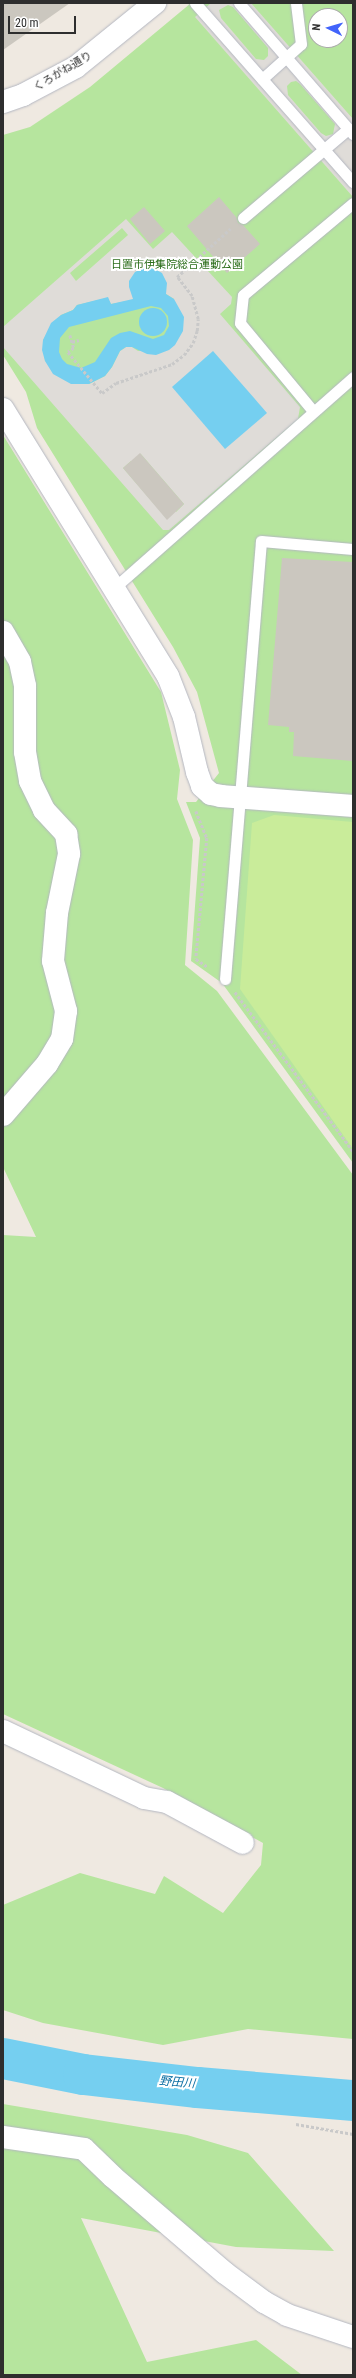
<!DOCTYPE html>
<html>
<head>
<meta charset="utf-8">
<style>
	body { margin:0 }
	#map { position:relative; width:356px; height:2378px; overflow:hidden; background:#efe9e1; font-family:"Roboto Condensed","Noto Sans JP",sans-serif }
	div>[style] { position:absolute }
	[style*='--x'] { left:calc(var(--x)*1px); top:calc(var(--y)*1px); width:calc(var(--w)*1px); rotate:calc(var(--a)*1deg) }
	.green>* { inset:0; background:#b6e59e }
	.pitch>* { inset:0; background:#c9ec9a }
	.plaza>* { inset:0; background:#dfdcd8 }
	.water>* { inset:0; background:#75cff0 }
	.round { border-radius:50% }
	.river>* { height:41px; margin:-20.5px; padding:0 20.5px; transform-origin:20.5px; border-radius:20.5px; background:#75cff0 }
	.building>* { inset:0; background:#cbc7bf }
	.path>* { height:2.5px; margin-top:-1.25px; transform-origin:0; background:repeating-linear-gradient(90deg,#c9c9c9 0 3px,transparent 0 5px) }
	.roads { filter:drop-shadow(0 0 1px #b4b7c1) drop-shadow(0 0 1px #b4b7c1) }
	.lane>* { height:11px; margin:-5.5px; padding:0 5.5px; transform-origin:5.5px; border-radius:5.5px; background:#fff }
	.street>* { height:22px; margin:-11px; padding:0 11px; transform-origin:11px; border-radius:11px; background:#fff }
	.secondary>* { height:22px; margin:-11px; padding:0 11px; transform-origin:11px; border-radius:11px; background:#fff }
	span { translate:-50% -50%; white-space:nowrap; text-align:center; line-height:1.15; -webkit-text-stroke:4px #fff; paint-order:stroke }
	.street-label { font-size:11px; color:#2e2e2e }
	.park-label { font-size:11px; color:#2c6e1b }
	.water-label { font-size:12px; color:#0d6fa3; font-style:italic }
	.frame { position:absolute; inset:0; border:4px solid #2e2e2e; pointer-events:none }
	.north { position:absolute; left:308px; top:8px; width:40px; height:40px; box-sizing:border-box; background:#fff; border:1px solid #ababab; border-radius:50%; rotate:275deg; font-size:11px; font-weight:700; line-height:16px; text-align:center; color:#2e2e2e }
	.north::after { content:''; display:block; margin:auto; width:14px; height:18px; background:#4264fb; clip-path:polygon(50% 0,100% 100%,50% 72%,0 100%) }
	.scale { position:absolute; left:8px; top:16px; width:68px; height:18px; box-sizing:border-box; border:2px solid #2e2e2e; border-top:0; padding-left:5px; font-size:12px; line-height:14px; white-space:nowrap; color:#2e2e2e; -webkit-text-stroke:3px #fff; paint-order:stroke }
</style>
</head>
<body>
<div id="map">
	<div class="green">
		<i style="clip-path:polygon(evenodd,191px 3px,353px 3px,353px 1163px,222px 983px,191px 961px,200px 838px,186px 802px,196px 802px,219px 773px,197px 692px,173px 647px,37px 428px,26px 392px,3px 355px,3px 135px,30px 127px,90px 87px,191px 3px,316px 16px,340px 16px,340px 40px,316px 40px,316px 16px)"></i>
		<i style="clip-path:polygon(3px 435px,161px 692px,180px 770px,177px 799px,193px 840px,185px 965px,217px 991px,353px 1175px,353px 2039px,248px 2029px,163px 2045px,43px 2023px,3px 2010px,3px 1905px,80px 1873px,155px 1894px,164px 1876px,223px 1913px,261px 1865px,263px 1843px,163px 1788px,3px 1714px,3px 1235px,36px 1237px,3px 1167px)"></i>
		<i style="clip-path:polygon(3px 2104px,187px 2135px,248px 2153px,334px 2251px,236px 2247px,81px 2218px,147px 2362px,256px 2340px,302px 2375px,3px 2375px)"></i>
	</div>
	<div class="pitch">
		<i style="clip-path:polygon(274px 815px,353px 822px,353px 1149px,240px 989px,252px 823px)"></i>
	</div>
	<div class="plaza">
		<i style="clip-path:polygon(evenodd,211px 3px,251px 3px,353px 119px,353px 197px,195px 17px,211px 3px,228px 5px,233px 7px,268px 48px,268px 56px,264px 60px,256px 59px,221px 18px,219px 10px,228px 5px,211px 3px,296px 81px,300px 84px,335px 124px,333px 134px,326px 136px,321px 133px,288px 95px,287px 86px,291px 82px,296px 81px)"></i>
		<i style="clip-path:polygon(evenodd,126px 219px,153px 249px,172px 232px,232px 297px,231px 304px,220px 314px,300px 407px,298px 419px,169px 530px,163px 530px,3px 347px,3px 327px,126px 219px,122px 228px,128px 235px,76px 281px,70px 273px,122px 228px,126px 219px,166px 294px,174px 299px,169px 350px,138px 351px,132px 347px,126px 347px,120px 351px,112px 367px,105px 376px,89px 384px,45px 361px,43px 340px,61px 315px,73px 310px,77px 305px,107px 298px,111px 304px,166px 294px,126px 219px,140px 453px,184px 504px,176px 512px,140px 453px,126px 219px,131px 461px,167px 519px,123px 468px,131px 461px)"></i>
	</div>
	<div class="water">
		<i style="clip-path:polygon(evenodd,145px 267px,151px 267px,162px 273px,167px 283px,166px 294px,174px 299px,184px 317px,183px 331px,175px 345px,169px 350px,156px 355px,147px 354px,132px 347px,126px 347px,120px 351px,112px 367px,105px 376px,89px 384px,71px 384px,53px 374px,45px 361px,42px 350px,43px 340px,51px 323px,61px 315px,73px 310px,77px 305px,108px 297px,111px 304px,133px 299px,129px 287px,129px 281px,135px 272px,145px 267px,151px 306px,161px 308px,168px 316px,169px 326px,164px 335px,153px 339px,130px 331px,120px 333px,111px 338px,95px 362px,81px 368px,67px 364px,62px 359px,59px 352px,60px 338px,69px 327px,151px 306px)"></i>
		<i class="round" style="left:139px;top:308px;width:28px;height:28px"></i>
		<i style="clip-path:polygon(213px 351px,267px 413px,225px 449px,172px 387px)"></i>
	</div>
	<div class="river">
		<i style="--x:3;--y:2058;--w:82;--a:11.3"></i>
		<i style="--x:83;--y:2074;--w:115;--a:6.5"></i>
		<i style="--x:197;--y:2087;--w:157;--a:4.8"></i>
	</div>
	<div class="building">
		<i style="clip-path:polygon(3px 3px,70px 3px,3px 50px)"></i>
		<i style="clip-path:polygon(219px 197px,236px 217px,238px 223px,243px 225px,260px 244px,227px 273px,187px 226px)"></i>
		<i style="clip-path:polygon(144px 207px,165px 231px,150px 244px,130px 219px)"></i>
		<i style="clip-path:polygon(140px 453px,184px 504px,167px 520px,123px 468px)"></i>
		<i style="clip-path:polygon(282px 558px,353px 562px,353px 761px,293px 756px,294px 732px,289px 732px,289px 727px,268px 725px)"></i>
	</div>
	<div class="path">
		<i style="--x:70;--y:335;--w:14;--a:73"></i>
		<i style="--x:74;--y:348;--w:7;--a:146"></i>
		<i style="--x:68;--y:352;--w:53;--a:50.3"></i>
		<i style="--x:102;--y:393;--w:17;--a:-36"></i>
		<i style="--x:116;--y:383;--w:59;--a:-18.7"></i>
		<i style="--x:172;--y:364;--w:15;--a:-37"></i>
		<i style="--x:184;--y:355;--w:15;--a:-53"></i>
		<i style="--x:193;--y:343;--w:13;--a:-72"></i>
		<i style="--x:197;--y:331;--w:12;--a:-85"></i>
		<i style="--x:198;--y:319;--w:24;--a:-105"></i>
		<i style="--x:192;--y:296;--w:24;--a:-128"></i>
		<i style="--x:177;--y:277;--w:72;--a:-42.2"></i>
		<i style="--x:72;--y:342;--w:7;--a:-16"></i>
		<i style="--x:196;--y:811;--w:29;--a:68"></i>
		<i style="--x:207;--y:838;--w:121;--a:95.2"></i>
		<i style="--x:196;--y:959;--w:14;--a:34"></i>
		<i style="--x:235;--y:992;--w:198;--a:53.4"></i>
		<i style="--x:296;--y:2124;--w:58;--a:10"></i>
	</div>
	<div class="roads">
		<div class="lane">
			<i style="--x:195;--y:3;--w:239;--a:48.6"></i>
			<i style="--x:239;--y:3;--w:174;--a:49"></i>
			<i style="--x:262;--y:79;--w:52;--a:-41.9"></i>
			<i style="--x:301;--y:44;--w:41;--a:-97"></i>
			<i style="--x:243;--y:218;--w:138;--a:-40.3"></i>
			<i style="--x:313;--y:411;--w:114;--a:-129.7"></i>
			<i style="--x:240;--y:323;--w:28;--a:-84"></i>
			<i style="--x:243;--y:295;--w:143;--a:-39.9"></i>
			<i style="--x:114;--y:588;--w:319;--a:-41.4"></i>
			<i style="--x:225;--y:979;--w:439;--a:-85.3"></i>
			<i style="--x:261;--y:541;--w:92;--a:5"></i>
		</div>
		<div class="street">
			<i style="--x:3;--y:632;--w:34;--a:60"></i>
			<i style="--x:20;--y:662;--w:25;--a:78"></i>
			<i style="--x:25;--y:686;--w:66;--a:90"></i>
			<i style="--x:25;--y:752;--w:29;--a:80"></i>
			<i style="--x:30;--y:781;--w:32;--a:64"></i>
			<i style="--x:44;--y:810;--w:33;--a:47"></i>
			<i style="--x:66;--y:834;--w:20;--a:81"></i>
			<i style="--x:69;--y:854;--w:60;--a:101.5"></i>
			<i style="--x:57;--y:913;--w:48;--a:94.8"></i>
			<i style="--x:53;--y:961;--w:52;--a:75.4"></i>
			<i style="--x:66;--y:1011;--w:28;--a:98"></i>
			<i style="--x:62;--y:1039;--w:29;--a:121"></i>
			<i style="--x:47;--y:1064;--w:67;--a:130.8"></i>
			<i style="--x:3;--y:1731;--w:156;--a:25.4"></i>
			<i style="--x:144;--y:1798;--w:23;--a:10"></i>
			<i style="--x:167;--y:1802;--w:86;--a:28.3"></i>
			<i style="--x:3;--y:2137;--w:82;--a:8.4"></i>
			<i style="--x:84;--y:2149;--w:40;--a:44"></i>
			<i style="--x:113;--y:2177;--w:148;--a:40.6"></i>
			<i style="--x:225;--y:2273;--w:49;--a:36.6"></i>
			<i style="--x:264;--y:2302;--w:26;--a:29"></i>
			<i style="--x:287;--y:2315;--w:70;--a:18.4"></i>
		</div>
		<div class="secondary">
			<i style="--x:3;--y:102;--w:21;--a:-19"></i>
			<i style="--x:23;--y:95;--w:60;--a:-27.8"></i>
			<i style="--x:76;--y:67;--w:102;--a:-39"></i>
			<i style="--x:3;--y:409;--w:314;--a:58.3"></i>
			<i style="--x:168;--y:676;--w:44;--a:68.7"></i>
			<i style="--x:184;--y:717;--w:57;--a:76.7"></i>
			<i style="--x:197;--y:772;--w:15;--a:70"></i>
			<i style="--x:202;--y:786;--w:12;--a:42"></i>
			<i style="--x:211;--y:794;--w:10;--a:11"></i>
			<i style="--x:221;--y:796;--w:132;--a:4.3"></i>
		</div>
	</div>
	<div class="street-label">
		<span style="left:63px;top:72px;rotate:-31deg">くろがね通り</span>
	</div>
	<div class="park-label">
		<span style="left:177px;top:265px">日置市伊集院総合運動公園</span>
	</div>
	<div class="water-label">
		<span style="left:177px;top:2083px;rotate:5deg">野田川</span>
	</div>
	<div class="frame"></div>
	<div class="north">N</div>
	<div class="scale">20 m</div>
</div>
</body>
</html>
